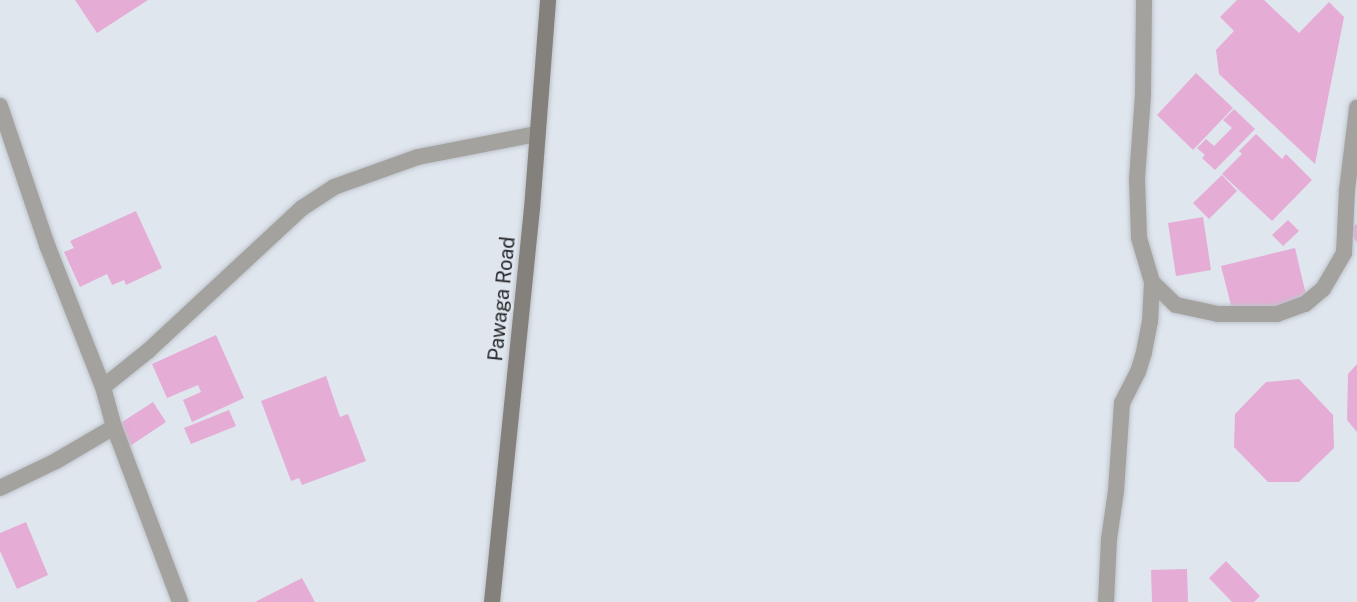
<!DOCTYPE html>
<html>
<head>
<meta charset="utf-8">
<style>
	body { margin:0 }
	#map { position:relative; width:1357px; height:602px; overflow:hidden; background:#e0e6ee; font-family:"Public Sans",sans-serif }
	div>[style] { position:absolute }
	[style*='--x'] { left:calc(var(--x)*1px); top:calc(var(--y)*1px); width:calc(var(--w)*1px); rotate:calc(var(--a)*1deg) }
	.building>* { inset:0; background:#e5acd5 }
	.roads { filter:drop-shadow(0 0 2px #bec4cb) drop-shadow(0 0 2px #bec4cb) }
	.minor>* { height:16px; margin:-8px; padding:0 8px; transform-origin:8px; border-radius:8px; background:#a4a29e }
	.secondary>* { height:16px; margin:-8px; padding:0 8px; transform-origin:8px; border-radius:8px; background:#84817c }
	span { translate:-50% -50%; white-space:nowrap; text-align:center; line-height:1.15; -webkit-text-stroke:4.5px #e0e6ee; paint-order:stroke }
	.street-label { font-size:20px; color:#25272a }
</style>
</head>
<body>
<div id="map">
	<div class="building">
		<i style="clip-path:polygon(75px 0,148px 0,97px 33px)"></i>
		<i style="clip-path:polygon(1237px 0,1264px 0,1299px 33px,1329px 2px,1344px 17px,1315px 164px,1219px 74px,1216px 50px,1234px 31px,1220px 17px)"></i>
		<i style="clip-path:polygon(1196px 73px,1233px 108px,1193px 150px,1157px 115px)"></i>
		<i style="clip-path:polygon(1234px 109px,1255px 129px,1215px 170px,1202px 158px,1205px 155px,1197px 148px,1206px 139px,1214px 146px,1232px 128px,1223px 120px)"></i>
		<i style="clip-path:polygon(1256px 134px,1282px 159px,1286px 154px,1312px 180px,1272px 221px,1222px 174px,1242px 154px,1239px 151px)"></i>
		<i style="clip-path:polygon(1222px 175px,1237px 191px,1209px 219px,1193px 203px)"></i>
		<i style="clip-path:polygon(136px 211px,162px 268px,126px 285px,124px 280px,112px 285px,107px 274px,80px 287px,64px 252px,74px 248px,70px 241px)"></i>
		<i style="clip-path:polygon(1203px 217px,1211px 270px,1176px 276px,1168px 223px)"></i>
		<i style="clip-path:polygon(1288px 220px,1299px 231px,1283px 246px,1272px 235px)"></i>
		<i style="clip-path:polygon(1357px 224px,1357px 243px,1349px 229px)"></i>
		<i style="clip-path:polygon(1295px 248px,1307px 299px,1234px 317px,1221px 266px)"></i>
		<i style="clip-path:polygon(216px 335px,244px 398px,192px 422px,183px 400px,201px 392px,198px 385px,167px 398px,152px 364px)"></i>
		<i style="clip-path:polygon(1357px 364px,1357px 432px,1347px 420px,1348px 374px)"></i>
		<i style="clip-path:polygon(326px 376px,340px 417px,348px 414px,366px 461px,302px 485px,299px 478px,291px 481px,261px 401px)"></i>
		<i style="clip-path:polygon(1299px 379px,1333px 415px,1334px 448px,1299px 482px,1268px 482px,1234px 447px,1235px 414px,1266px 382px)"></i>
		<i style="clip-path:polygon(153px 402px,166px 422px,130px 446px,116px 426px)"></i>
		<i style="clip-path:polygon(229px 410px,236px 426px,191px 444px,184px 428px)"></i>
		<i style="clip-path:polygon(26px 522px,48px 575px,17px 589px,0 551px,0 533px)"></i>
		<i style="clip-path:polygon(1226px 561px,1260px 596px,1254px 602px,1232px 602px,1209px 578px)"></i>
		<i style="clip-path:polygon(1187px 569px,1188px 602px,1152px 602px,1151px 570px)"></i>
		<i style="clip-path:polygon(302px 578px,315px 602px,255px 602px)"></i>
	</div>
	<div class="roads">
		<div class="minor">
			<i style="--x:1144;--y:0;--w:95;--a:90.6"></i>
			<i style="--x:1143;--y:95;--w:83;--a:94.1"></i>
			<i style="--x:1137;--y:178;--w:60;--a:88.1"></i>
			<i style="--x:1139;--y:238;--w:46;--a:73.5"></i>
			<i style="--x:1152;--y:282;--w:33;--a:44"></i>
			<i style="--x:1176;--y:305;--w:43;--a:12.1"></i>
			<i style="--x:1218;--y:314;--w:59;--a:0"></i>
			<i style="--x:1277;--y:314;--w:30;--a:-20"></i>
			<i style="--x:1305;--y:304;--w:23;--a:-40"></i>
			<i style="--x:1323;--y:289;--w:42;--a:-59.7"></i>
			<i style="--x:1344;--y:253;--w:63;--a:-87.3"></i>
			<i style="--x:1347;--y:190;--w:83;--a:-83"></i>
			<i style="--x:0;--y:106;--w:147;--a:71.3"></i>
			<i style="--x:47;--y:245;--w:153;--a:68.5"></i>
			<i style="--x:103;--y:387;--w:41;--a:74.6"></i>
			<i style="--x:114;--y:427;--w:187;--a:69.3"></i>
			<i style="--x:103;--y:387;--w:58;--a:-38.7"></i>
			<i style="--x:148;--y:351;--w:210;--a:-42.9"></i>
			<i style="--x:302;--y:208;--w:38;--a:-33"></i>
			<i style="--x:334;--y:187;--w:89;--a:-19.7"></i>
			<i style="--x:418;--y:157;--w:120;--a:-11"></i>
			<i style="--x:0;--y:488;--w:62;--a:-25.7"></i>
			<i style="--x:56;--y:461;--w:67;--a:-30.4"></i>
			<i style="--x:1106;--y:602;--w:63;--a:-87.3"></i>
			<i style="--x:1109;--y:539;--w:49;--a:-81.7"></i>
			<i style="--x:1116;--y:491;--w:88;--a:-86.1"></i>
			<i style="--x:1122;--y:403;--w:35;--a:-63"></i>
			<i style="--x:1138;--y:372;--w:21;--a:-73"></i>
			<i style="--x:1144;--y:352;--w:31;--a:-79"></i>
			<i style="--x:1150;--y:322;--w:40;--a:-87.1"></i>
		</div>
		<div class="secondary">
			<i style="--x:492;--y:602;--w:395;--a:-84.2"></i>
			<i style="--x:532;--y:209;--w:210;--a:-85.6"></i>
		</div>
	</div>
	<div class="street-label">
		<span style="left:502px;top:299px;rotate:-84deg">Pawaga Road</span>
	</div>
</div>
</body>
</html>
